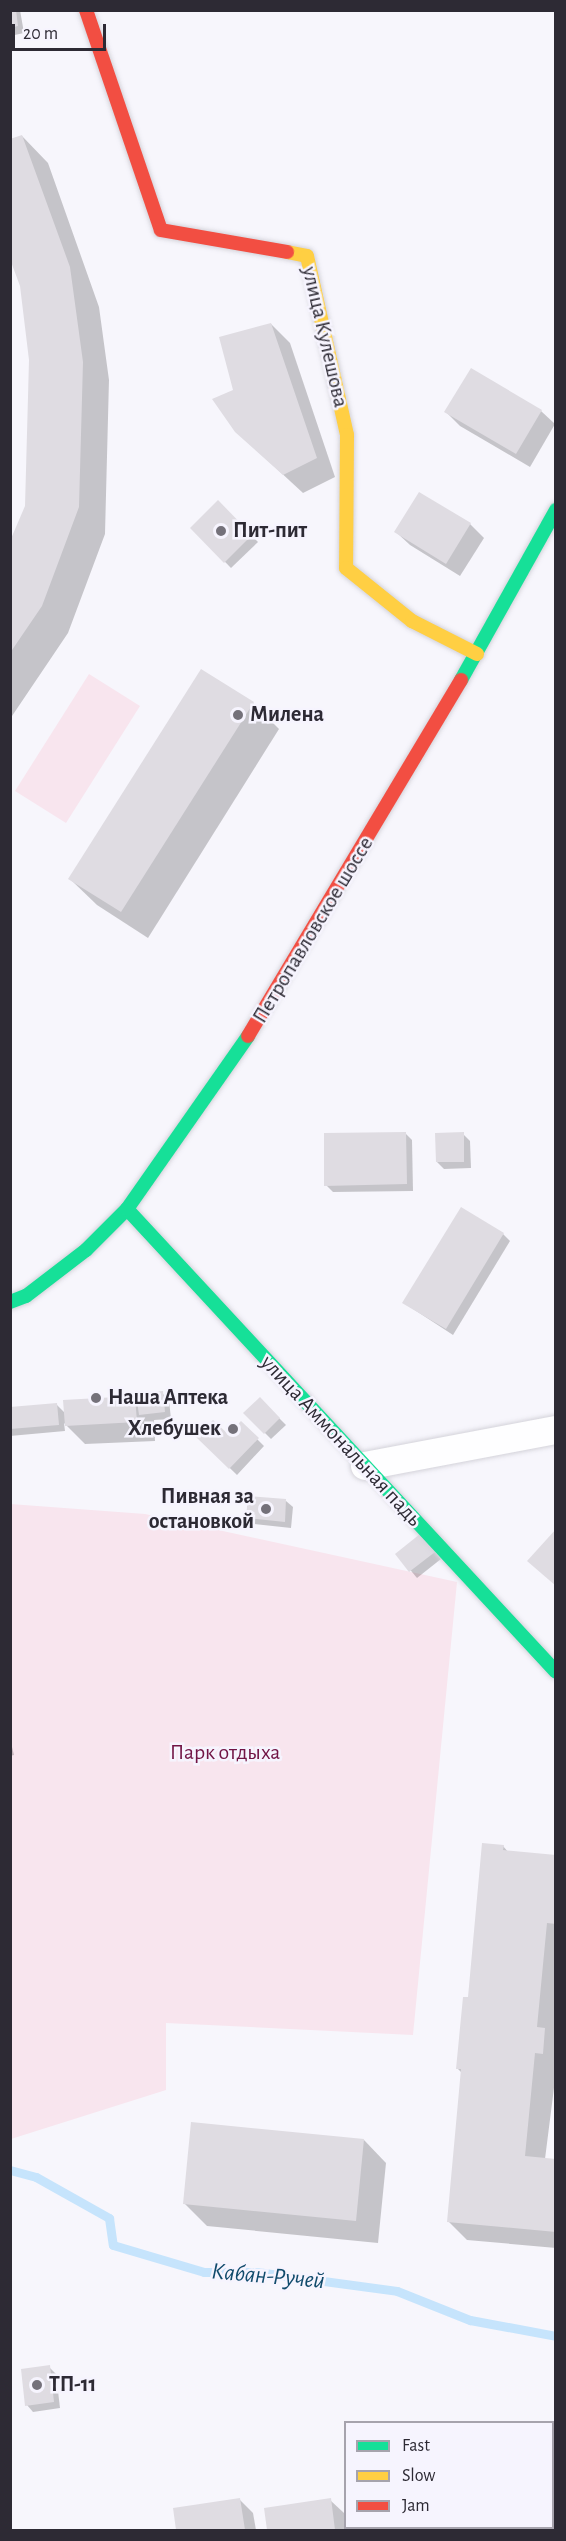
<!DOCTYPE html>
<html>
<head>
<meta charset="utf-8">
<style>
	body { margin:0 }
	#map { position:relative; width:566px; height:2541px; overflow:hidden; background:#f7f6fc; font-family:"Alegreya Sans",sans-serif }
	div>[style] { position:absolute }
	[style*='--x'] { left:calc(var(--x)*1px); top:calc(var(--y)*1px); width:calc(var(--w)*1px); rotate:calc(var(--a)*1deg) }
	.green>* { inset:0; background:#f8e5ee }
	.shadow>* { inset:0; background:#0003 }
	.stream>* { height:9px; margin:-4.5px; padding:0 4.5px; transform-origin:4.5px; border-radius:4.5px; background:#c6e4fc }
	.building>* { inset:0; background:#dfdce2 }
	.roads { filter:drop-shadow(0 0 2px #d4d3da) drop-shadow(0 0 2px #d4d3da) }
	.street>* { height:28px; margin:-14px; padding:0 14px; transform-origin:14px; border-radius:14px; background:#fefeff }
	.fast>* { height:14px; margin:-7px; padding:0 7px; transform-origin:7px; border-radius:7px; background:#16e098 }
	.slow>* { height:14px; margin:-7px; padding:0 7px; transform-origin:7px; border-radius:7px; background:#ffcf43 }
	.jam>* { height:14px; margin:-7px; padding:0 7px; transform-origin:7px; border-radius:7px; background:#f24e42 }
	.dots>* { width:16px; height:16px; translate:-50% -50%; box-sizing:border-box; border:3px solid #f6f4fe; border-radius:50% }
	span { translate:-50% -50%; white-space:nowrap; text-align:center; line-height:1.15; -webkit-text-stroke:5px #f6f4fe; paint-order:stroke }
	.street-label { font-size:22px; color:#2d2a34 }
	.poi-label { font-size:22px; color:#2d2a34; font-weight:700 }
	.left { translate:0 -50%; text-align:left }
	.right { translate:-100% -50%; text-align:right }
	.park-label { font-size:22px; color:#711445 }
	.water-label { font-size:24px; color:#114b6c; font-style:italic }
	.frame { position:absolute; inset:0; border:12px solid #2d2a34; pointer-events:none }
	.legend { position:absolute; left:344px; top:2421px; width:210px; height:108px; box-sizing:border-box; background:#f6f4fe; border:2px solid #a6a3ad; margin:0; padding:8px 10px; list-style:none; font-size:18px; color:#2d2a34 }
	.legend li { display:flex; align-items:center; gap:12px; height:30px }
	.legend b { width:30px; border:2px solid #a6a3ad }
	.scale { position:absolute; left:12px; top:24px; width:94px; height:27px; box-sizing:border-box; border:3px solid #2d2a34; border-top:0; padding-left:8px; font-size:18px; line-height:21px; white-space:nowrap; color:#2d2a34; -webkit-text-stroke:4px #f6f4fe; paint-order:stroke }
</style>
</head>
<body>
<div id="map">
	<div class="green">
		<i style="clip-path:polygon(89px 674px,140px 706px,66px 823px,15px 791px)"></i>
		<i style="clip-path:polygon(10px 1504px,145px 1514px,457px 1582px,413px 2035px,166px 2023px,166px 2090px,11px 2139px)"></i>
	</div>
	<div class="shadow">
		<i style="clip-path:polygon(10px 10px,20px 10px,24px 33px,10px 36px)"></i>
		<i style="clip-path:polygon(22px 136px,48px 163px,99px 307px,109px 380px,105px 534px,68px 633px,10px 719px,10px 545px,26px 506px,31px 360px)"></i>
		<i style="clip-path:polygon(271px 324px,290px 343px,335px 477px,303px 493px,236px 431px,234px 390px)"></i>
		<i style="clip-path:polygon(541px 411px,555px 424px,530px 467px,460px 426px,446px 412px)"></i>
		<i style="clip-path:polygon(419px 494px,470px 524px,484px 538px,460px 576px,410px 545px,396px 532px)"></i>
		<i style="clip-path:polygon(218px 502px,258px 542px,231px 568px,192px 528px)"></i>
		<i style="clip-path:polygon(253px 703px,279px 729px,148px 938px,97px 905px,70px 879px)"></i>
		<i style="clip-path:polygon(405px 1133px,412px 1140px,413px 1191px,333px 1192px,326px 1185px)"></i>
		<i style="clip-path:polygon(463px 1134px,470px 1141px,471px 1168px,444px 1169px,437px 1162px)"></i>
		<i style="clip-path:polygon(503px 1234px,510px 1241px,453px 1335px,404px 1303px)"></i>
		<i style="clip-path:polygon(162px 1393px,169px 1400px,171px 1419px,154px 1420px,155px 1441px,85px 1444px,64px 1423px,65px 1431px,10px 1436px,10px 1408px,56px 1404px,66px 1414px,135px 1398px,139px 1402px)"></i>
		<i style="clip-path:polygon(260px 1399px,286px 1425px,271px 1439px,245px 1413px)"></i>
		<i style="clip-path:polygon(241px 1423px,264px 1446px,237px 1475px,198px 1437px,228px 1436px)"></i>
		<i style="clip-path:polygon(286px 1501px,293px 1507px,291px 1528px,254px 1524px,248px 1518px)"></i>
		<i style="clip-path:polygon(427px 1543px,441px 1559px,417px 1578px,397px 1554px)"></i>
		<i style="clip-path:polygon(10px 1739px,14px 1755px,10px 1756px)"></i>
		<i style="clip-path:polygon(503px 1846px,509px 1853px,556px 1857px,556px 2072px,545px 2159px,556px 2160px,556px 2248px,467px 2240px,448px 2221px,462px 2073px,457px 2068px)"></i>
		<i style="clip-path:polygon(364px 2140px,386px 2163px,378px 2243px,207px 2226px,184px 2203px)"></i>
		<i style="clip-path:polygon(49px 2367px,56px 2374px,60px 2408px,33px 2412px,27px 2405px)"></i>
		<i style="clip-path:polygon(239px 2499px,253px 2513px,256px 2530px,178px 2530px,175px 2509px)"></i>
		<i style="clip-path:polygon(330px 2500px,344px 2513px,346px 2530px,269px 2530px,265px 2509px)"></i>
		<i style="clip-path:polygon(552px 2505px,556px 2530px,547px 2530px,552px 2528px)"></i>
		<i style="clip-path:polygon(366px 2528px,444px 2528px,444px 2530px,366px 2530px)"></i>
		<i style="clip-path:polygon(455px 2528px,533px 2528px,534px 2530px,456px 2530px)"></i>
	</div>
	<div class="stream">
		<i style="--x:10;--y:2170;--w:27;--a:15"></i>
		<i style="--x:36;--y:2177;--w:84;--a:29.3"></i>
		<i style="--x:109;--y:2218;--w:27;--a:82"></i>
		<i style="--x:113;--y:2245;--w:95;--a:16.5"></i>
		<i style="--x:204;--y:2272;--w:53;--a:0"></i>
		<i style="--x:257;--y:2272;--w:141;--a:7.7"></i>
		<i style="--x:397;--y:2291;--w:79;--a:21.7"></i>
		<i style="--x:470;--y:2320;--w:87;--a:10.5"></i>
	</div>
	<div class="building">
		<i style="clip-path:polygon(10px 10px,16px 10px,18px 26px,10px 28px)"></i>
		<i style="clip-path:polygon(22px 135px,70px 267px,83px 362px,79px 507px,42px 606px,10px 653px,10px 541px,25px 506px,29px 360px,20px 286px,10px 259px,10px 139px)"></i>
		<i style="clip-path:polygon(271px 323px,317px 458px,283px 475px,235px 432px,212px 399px,233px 390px,219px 337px)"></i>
		<i style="clip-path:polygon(471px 368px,542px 410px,516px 454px,444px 412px)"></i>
		<i style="clip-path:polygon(419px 492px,471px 523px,446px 564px,394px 532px)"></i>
		<i style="clip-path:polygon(218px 500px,252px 535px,224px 563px,190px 528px)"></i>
		<i style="clip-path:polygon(201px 669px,254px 702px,121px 912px,68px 879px)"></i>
		<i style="clip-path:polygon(406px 1132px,407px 1184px,324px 1186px,324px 1133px)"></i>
		<i style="clip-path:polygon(464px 1132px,464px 1162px,436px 1162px,435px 1133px)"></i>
		<i style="clip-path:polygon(461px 1207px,504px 1233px,446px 1329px,402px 1303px)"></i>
		<i style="clip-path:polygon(163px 1391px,165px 1412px,139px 1415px,136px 1393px)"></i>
		<i style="clip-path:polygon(135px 1396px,137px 1422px,65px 1426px,63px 1400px)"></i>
		<i style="clip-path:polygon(260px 1397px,280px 1418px,264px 1434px,243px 1413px)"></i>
		<i style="clip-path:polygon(57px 1403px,59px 1425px,10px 1429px,10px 1407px)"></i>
		<i style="clip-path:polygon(213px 1420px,228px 1434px,241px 1421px,259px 1438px,229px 1469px,196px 1437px)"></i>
		<i style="clip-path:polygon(248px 1496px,286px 1499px,285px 1522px,246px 1518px)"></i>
		<i style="clip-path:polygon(556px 1529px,556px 1586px,527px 1561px)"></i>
		<i style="clip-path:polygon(420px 1534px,435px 1552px,409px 1572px,395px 1554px)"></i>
		<i style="clip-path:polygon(482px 1843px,504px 1845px,503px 1850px,556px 1855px,556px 1924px,547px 1923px,537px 2027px,545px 2028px,543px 2054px,535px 2053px,525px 2156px,556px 2159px,556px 2232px,447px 2222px,461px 2069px,456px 2069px,463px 1997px,468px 1997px)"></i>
		<i style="clip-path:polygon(191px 2122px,364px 2139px,356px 2221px,183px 2204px)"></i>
		<i style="clip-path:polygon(50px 2365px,54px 2402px,25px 2406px,21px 2369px)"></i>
		<i style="clip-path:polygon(240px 2498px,245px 2530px,176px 2530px,173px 2508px)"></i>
		<i style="clip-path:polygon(331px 2498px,335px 2530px,267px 2530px,264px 2508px)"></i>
		<i style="clip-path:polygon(552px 2503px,556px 2530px,545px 2530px,552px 2528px)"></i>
		<i style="clip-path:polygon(364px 2528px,433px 2528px,433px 2530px,365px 2530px)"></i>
		<i style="clip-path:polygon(454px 2528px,522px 2528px,523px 2530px,454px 2530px)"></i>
	</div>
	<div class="roads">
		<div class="street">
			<i style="--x:365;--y:1466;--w:194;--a:-10.7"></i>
		</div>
		<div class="fast">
			<i style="--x:461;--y:680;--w:195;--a:-60.8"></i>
			<i style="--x:127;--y:1209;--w:631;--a:47.18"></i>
			<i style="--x:10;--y:1302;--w:17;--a:-21"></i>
			<i style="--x:26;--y:1296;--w:76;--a:-37.5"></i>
			<i style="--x:86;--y:1250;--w:58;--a:-45"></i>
			<i style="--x:127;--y:1209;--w:211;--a:-55"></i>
		</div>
		<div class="slow">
			<i style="--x:287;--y:252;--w:20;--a:11"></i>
			<i style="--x:307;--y:256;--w:183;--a:77.4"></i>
			<i style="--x:347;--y:435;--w:133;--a:90.4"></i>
			<i style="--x:346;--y:568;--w:85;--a:38.8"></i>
			<i style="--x:412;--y:621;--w:73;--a:26.9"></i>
		</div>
		<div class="jam">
			<i style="--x:86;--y:10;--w:232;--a:71.2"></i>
			<i style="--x:161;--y:230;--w:128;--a:9.9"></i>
			<i style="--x:248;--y:1036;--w:415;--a:-59.1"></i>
		</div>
	</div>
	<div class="dots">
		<i style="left:221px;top:531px;background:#74717a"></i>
		<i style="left:238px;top:715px;background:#74717a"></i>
		<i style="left:96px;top:1398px;background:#74717a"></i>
		<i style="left:233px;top:1429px;background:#74717a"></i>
		<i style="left:266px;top:1509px;background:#74717a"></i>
		<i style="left:37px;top:2385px;background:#74717a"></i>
	</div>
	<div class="street-label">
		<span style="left:325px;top:337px;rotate:77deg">улица Кулешова</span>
		<span style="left:313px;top:930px;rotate:-59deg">Петропавловское шоссе</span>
		<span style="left:341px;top:1441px;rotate:47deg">улица Аммональная падь</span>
	</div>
	<div class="poi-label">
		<span class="left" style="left:233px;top:531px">Пит-пит</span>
		<span class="left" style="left:250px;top:715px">Милена</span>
		<span class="left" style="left:108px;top:1398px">Наша Аптека</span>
		<span class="right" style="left:221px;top:1429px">Хлебушек</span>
		<span class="right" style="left:254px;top:1509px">Пивная за<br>остановкой</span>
		<span class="left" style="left:49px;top:2385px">ТП-11</span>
	</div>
	<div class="park-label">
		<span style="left:225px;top:1753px">Парк отдыха</span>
	</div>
	<div class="water-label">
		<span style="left:268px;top:2277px;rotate:5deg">Кабан-Ручей</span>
	</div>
	<div class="frame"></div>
	<ul class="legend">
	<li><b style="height:8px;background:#16e098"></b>Fast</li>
	<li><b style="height:8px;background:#ffcf43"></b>Slow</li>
	<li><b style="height:8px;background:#f24e42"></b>Jam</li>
	</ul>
	<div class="scale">20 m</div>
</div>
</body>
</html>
